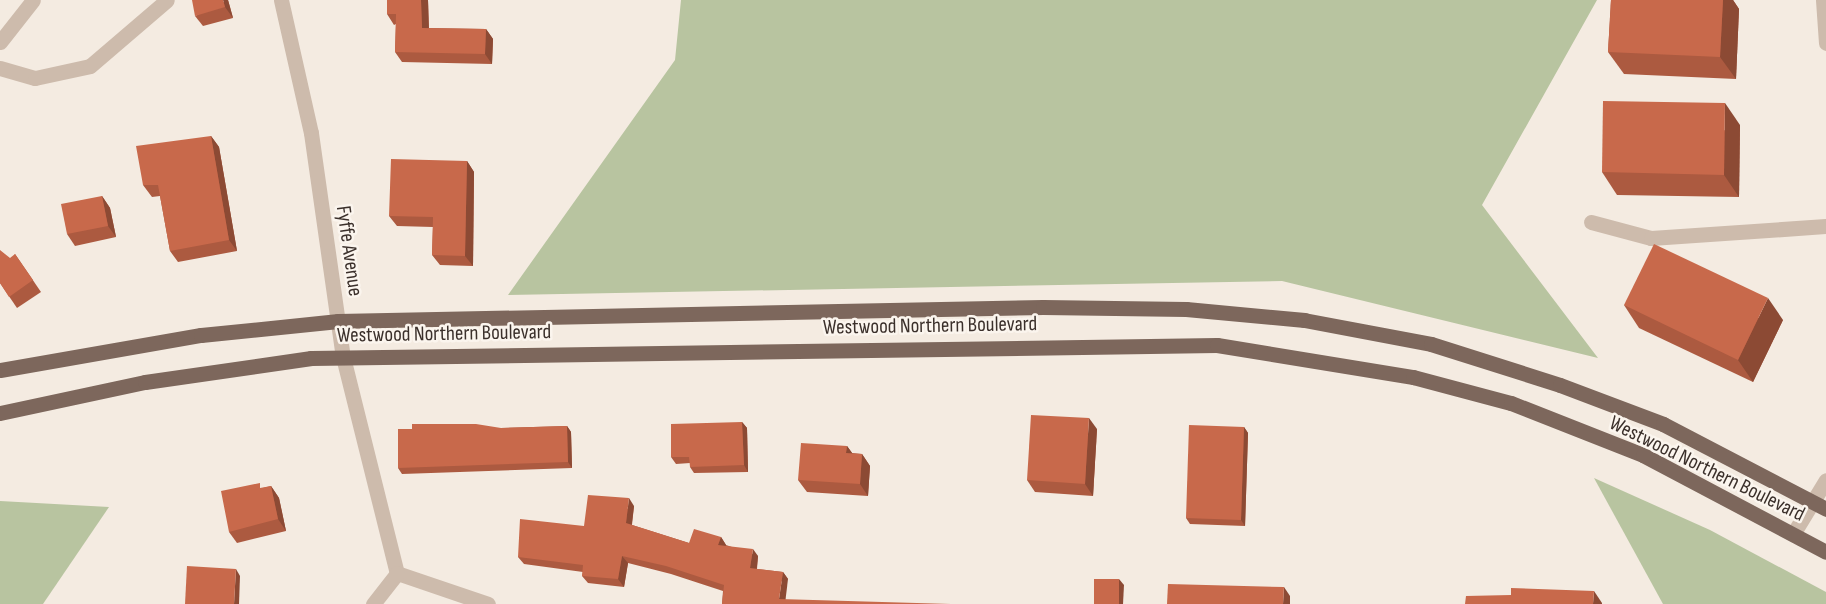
<!DOCTYPE html>
<html>
<head>
<meta charset="utf-8">
<style>
	body { margin:0 }
	#map { position:relative; width:1826px; height:604px; overflow:hidden; background:#f4ebe1; font-family:"Sofia Sans Condensed",sans-serif }
	div>[style] { position:absolute }
	[style*='--x'] { left:calc(var(--x)*1px); top:calc(var(--y)*1px); width:calc(var(--w)*1px); rotate:calc(var(--a)*1deg) }
	.green>* { inset:0; background:#b8c4a0 }
	.service>* { height:15px; margin:-7.5px; padding:0 7.5px; transform-origin:7.5px; border-radius:7.5px; background:#cdbbac }
	.minor>* { height:15px; margin:-7.5px; padding:0 7.5px; transform-origin:7.5px; border-radius:7.5px; background:#cdbbac }
	.primary>* { height:15px; margin:-7.5px; padding:0 7.5px; transform-origin:7.5px; border-radius:7.5px; background:#7d675c }
	.wall>* { inset:0; background:#ac5a40 }
	.shaded-wall>* { inset:0; background:#8c4a34 }
	.building>* { inset:0; background:#c8694b }
	span { translate:-50% -50%; white-space:nowrap; text-align:center; line-height:1.15; -webkit-text-stroke:5px #fbf5ee; paint-order:stroke }
	.street-label { font-size:21px; color:#3b302b }
</style>
</head>
<body>
<div id="map">
	<div class="green">
		<i style="clip-path:polygon(681px 0,1597px 0,1482px 205px,1598px 358px,1282px 281px,508px 295px,675px 60px)"></i>
		<i style="clip-path:polygon(1594px 478px,1710px 530px,1826px 592px,1826px 604px,1663px 604px)"></i>
		<i style="clip-path:polygon(0 501px,109px 507px,43px 604px,0 604px)"></i>
	</div>
	<div class="service">
		<i style="--x:1823;--y:0;--w:43;--a:86"></i>
		<i style="--x:0;--y:68;--w:36;--a:16"></i>
		<i style="--x:35;--y:78;--w:56;--a:-12.3"></i>
		<i style="--x:90;--y:66;--w:101;--a:-40.6"></i>
		<i style="--x:1591;--y:222;--w:62;--a:14.9"></i>
		<i style="--x:1651;--y:238;--w:175;--a:-3.9"></i>
		<i style="--x:1793;--y:534;--w:63;--a:-58.6"></i>
	</div>
	<div class="minor">
		<i style="--x:281;--y:0;--w:136;--a:77.3"></i>
		<i style="--x:311;--y:133;--w:226;--a:81.9"></i>
		<i style="--x:343;--y:357;--w:223;--a:76"></i>
		<i style="--x:0;--y:42;--w:53;--a:-51.8"></i>
		<i style="--x:397;--y:573;--w:96;--a:18.8"></i>
		<i style="--x:373;--y:604;--w:39;--a:-52"></i>
	</div>
	<div class="primary">
		<i style="--x:0;--y:370;--w:204;--a:-9.9"></i>
		<i style="--x:201;--y:335;--w:138;--a:-5.8"></i>
		<i style="--x:338;--y:321;--w:705;--a:-1.14"></i>
		<i style="--x:1043;--y:307;--w:143;--a:0.8"></i>
		<i style="--x:1186;--y:309;--w:119;--a:5.3"></i>
		<i style="--x:1304;--y:320;--w:129;--a:10.7"></i>
		<i style="--x:1431;--y:344;--w:135;--a:17.6"></i>
		<i style="--x:1560;--y:385;--w:110;--a:20.7"></i>
		<i style="--x:1663;--y:424;--w:184;--a:27.5"></i>
		<i style="--x:0;--y:413;--w:148;--a:-12.1"></i>
		<i style="--x:145;--y:382;--w:168;--a:-8.2"></i>
		<i style="--x:311;--y:358;--w:906;--a:-0.82"></i>
		<i style="--x:1217;--y:345;--w:199;--a:9.3"></i>
		<i style="--x:1413;--y:377;--w:101;--a:14.9"></i>
		<i style="--x:1511;--y:403;--w:142;--a:21.5"></i>
		<i style="--x:1643;--y:455;--w:207;--a:27.9"></i>
	</div>
	<div class="wall">
		<i style="clip-path:polygon(228px 0,233px 18px,203px 26px,195px 16px)"></i>
		<i style="clip-path:polygon(387px 0,428px 0,429px 28px,486px 29px,493px 39px,492px 64px,402px 62px,395px 52px,396px 24px,394px 25px,387px 14px)"></i>
		<i style="clip-path:polygon(1611px 0,1733px 0,1739px 9px,1736px 79px,1624px 74px,1608px 52px)"></i>
		<i style="clip-path:polygon(1740px 125px,1739px 197px,1617px 195px,1602px 172px)"></i>
		<i style="clip-path:polygon(211px 136px,219px 147px,237px 251px,178px 262px,170px 251px,160px 196px,152px 197px,143px 185px)"></i>
		<i style="clip-path:polygon(467px 161px,474px 172px,473px 266px,440px 265px,432px 255px,433px 227px,397px 226px,389px 216px)"></i>
		<i style="clip-path:polygon(102px 196px,110px 208px,116px 237px,75px 246px,67px 234px)"></i>
		<i style="clip-path:polygon(15px 254px,41px 292px,17px 308px,0 283px)"></i>
		<i style="clip-path:polygon(1624px 305px,1783px 320px,1753px 382px,1639px 328px)"></i>
		<i style="clip-path:polygon(742px 422px,747px 428px,748px 472px,694px 473px,690px 467px,690px 463px,676px 464px,671px 457px)"></i>
		<i style="clip-path:polygon(567px 426px,571px 432px,572px 468px,402px 474px,398px 468px,412px 429px,501px 428px)"></i>
		<i style="clip-path:polygon(1244px 427px,1248px 433px,1245px 526px,1190px 524px,1186px 518px)"></i>
		<i style="clip-path:polygon(1097px 429px,1093px 496px,1035px 492px,1027px 480px)"></i>
		<i style="clip-path:polygon(847px 446px,852px 453px,862px 454px,870px 466px,868px 496px,807px 492px,798px 480px)"></i>
		<i style="clip-path:polygon(271px 486px,279px 498px,286px 531px,237px 543px,229px 532px,263px 488px)"></i>
		<i style="clip-path:polygon(634px 506px,632px 525px,689px 543px,721px 537px,726px 545px,758px 556px,757px 569px,783px 572px,788px 579px,722px 604px,723px 591px,671px 574px,628px 563px,624px 587px,588px 583px,582px 576px,583px 572px,524px 564px,518px 557px,584px 526px)"></i>
	</div>
	<div class="shaded-wall">
		<i style="clip-path:polygon(223px 0,228px 0,233px 18px,225px 7px)"></i>
		<i style="clip-path:polygon(421px 0,428px 0,429px 38px,422px 28px)"></i>
		<i style="clip-path:polygon(1723px 0,1733px 0,1739px 9px,1736px 79px,1720px 57px)"></i>
		<i style="clip-path:polygon(486px 29px,493px 39px,492px 64px,485px 54px)"></i>
		<i style="clip-path:polygon(1725px 103px,1740px 125px,1739px 197px,1724px 175px)"></i>
		<i style="clip-path:polygon(211px 136px,219px 147px,237px 251px,229px 240px)"></i>
		<i style="clip-path:polygon(467px 161px,474px 172px,473px 266px,465px 256px)"></i>
		<i style="clip-path:polygon(102px 196px,110px 208px,116px 237px,108px 226px)"></i>
		<i style="clip-path:polygon(1768px 298px,1783px 320px,1753px 382px,1738px 360px)"></i>
		<i style="clip-path:polygon(1089px 418px,1097px 429px,1093px 496px,1085px 484px)"></i>
		<i style="clip-path:polygon(742px 422px,747px 428px,748px 472px,744px 465px)"></i>
		<i style="clip-path:polygon(567px 426px,571px 432px,572px 468px,568px 462px)"></i>
		<i style="clip-path:polygon(1244px 427px,1248px 433px,1245px 526px,1241px 520px)"></i>
		<i style="clip-path:polygon(847px 446px,855px 457px,846px 453px)"></i>
		<i style="clip-path:polygon(862px 454px,870px 466px,868px 496px,860px 484px)"></i>
		<i style="clip-path:polygon(271px 486px,279px 498px,286px 531px,278px 519px)"></i>
		<i style="clip-path:polygon(629px 498px,634px 506px,631px 530px,626px 523px)"></i>
		<i style="clip-path:polygon(721px 537px,726px 545px,724px 552px,718px 545px)"></i>
		<i style="clip-path:polygon(753px 549px,758px 556px,756px 575px,750px 568px)"></i>
		<i style="clip-path:polygon(622px 556px,628px 563px,624px 587px,618px 579px)"></i>
		<i style="clip-path:polygon(236px 569px,240px 576px,239px 604px,234px 604px)"></i>
		<i style="clip-path:polygon(783px 572px,788px 579px,785px 604px,779px 599px)"></i>
		<i style="clip-path:polygon(1119px 579px,1124px 585px,1123px 604px,1119px 604px)"></i>
		<i style="clip-path:polygon(1284px 587px,1290px 596px,1290px 604px,1283px 604px)"></i>
		<i style="clip-path:polygon(1594px 591px,1602px 603px,1602px 604px,1593px 604px)"></i>
	</div>
	<div class="building">
		<i style="clip-path:polygon(192px 0,223px 0,225px 7px,195px 16px)"></i>
		<i style="clip-path:polygon(387px 0,421px 0,422px 28px,486px 29px,485px 54px,395px 52px,396px 14px,387px 14px)"></i>
		<i style="clip-path:polygon(1611px 0,1723px 0,1720px 57px,1608px 52px)"></i>
		<i style="clip-path:polygon(1603px 101px,1725px 103px,1724px 175px,1602px 172px)"></i>
		<i style="clip-path:polygon(211px 136px,229px 240px,170px 251px,158px 185px,143px 185px,136px 146px)"></i>
		<i style="clip-path:polygon(391px 159px,467px 161px,465px 256px,432px 255px,433px 217px,389px 216px)"></i>
		<i style="clip-path:polygon(102px 196px,108px 226px,67px 234px,61px 204px)"></i>
		<i style="clip-path:polygon(1654px 244px,1768px 298px,1738px 360px,1624px 305px)"></i>
		<i style="clip-path:polygon(0 250px,10px 258px,15px 254px,33px 280px,9px 297px,0 283px)"></i>
		<i style="clip-path:polygon(1031px 415px,1089px 418px,1085px 484px,1027px 480px)"></i>
		<i style="clip-path:polygon(742px 422px,744px 465px,690px 467px,689px 457px,671px 457px,671px 424px)"></i>
		<i style="clip-path:polygon(412px 424px,476px 424px,501px 428px,567px 426px,568px 462px,398px 468px,398px 429px,412px 429px)"></i>
		<i style="clip-path:polygon(1189px 425px,1244px 427px,1241px 520px,1186px 518px)"></i>
		<i style="clip-path:polygon(801px 443px,847px 446px,846px 453px,862px 454px,860px 484px,798px 480px)"></i>
		<i style="clip-path:polygon(260px 483px,260px 488px,271px 486px,278px 519px,229px 532px,221px 491px)"></i>
		<i style="clip-path:polygon(588px 495px,629px 498px,626px 523px,689px 543px,694px 529px,721px 537px,718px 545px,753px 549px,750px 568px,783px 572px,779px 599px,951px 604px,722px 604px,724px 585px,666px 566px,622px 556px,618px 579px,582px 576px,583px 565px,518px 557px,520px 519px,584px 526px)"></i>
		<i style="clip-path:polygon(187px 566px,236px 569px,234px 604px,185px 604px)"></i>
		<i style="clip-path:polygon(1094px 579px,1119px 579px,1119px 604px,1094px 604px)"></i>
		<i style="clip-path:polygon(1168px 584px,1284px 587px,1283px 604px,1167px 604px)"></i>
		<i style="clip-path:polygon(1511px 588px,1594px 591px,1593px 604px,1465px 604px,1466px 596px,1511px 595px)"></i>
	</div>
	<div class="street-label">
		<span style="left:349px;top:251px;rotate:82deg">Fyffe Avenue</span>
		<span style="left:930px;top:326px;rotate:-1deg">Westwood Northern Boulevard</span>
		<span style="left:444px;top:334px;rotate:-1deg">Westwood Northern Boulevard</span>
		<span style="left:1707px;top:469px;rotate:26deg">Westwood Northern Boulevard</span>
	</div>
</div>
</body>
</html>
